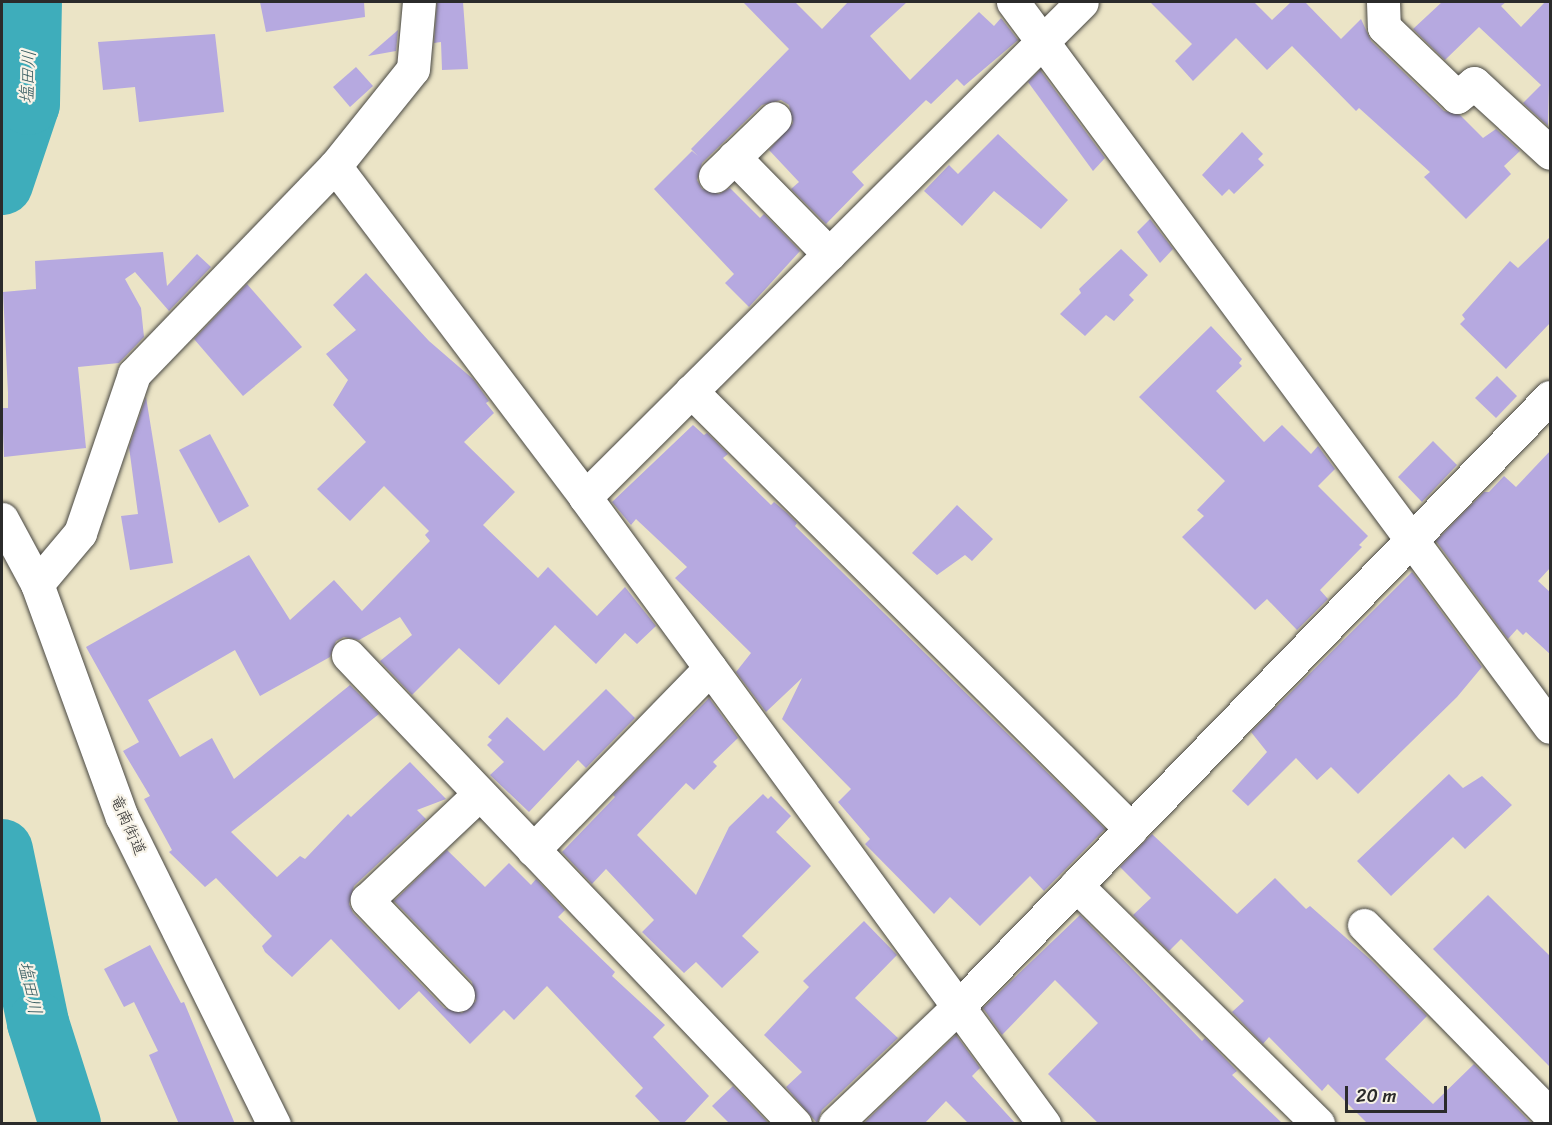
<!DOCTYPE html>
<html>
<head>
<meta charset="utf-8">
<style>
	body { margin:0 }
	#map { position:relative; width:1552px; height:1125px; overflow:hidden; background:#ebe4c6; font-family:Sriracha,"Klee One",sans-serif }
	div>[style] { position:absolute }
	[style*='--x'] { left:calc(var(--x)*1px); top:calc(var(--y)*1px); width:calc(var(--w)*1px); rotate:calc(var(--a)*1deg) }
	.river>* { height:62px; margin:-31px; padding:0 31px; transform-origin:31px; border-radius:31px; background:#3eadbb }
	.building>* { inset:0; background:#b6a9e0 }
	.roads { filter:drop-shadow(0 0 2px #484742) drop-shadow(0 0 2px #484742) }
	.minor>* { height:33px; margin:-16.5px; padding:0 16.5px; transform-origin:16.5px; border-radius:16.5px; background:#fff }
	span { translate:-50% -50%; white-space:nowrap; text-align:center; line-height:1.15; -webkit-text-stroke:4.5px #f7f3e8; paint-order:stroke }
	.street-label { font-size:16px; color:#2b2b2b }
	.water-label { font-size:18px; color:#32585d; font-style:italic }
	.frame { position:absolute; inset:0; border:3px solid #2b2b2b; pointer-events:none }
	.scale { position:absolute; left:1345px; top:1086px; width:102px; height:27px; box-sizing:border-box; border:3px solid #2b2b2b; border-top:0; padding-left:8px; font-size:18px; line-height:21px; white-space:nowrap; color:#2b2b2b; -webkit-text-stroke:4px #f7f3e8; paint-order:stroke }
</style>
</head>
<body>
<div id="map">
	<div class="river">
		<i style="--x:2;--y:184;--w:84;--a:-71.4"></i>
		<i style="--x:29;--y:104;--w:102;--a:-88.9"></i>
		<i style="--x:2;--y:850;--w:177;--a:78.2"></i>
		<i style="--x:38;--y:1023;--w:106;--a:72.4"></i>
	</div>
	<div class="building">
		<i style="clip-path:polygon(260px 2px,364px 2px,365px 17px,266px 32px)"></i>
		<i style="clip-path:polygon(437px 2px,463px 2px,468px 69px,442px 70px,441px 42px,434px 43px)"></i>
		<i style="clip-path:polygon(743px 2px,795px 2px,822px 29px,848px 2px,907px 2px,870px 36px,910px 80px,979px 12px,994px 26px,1001px 18px,1018px 40px,964px 86px,957px 79px,931px 104px,926px 100px,852px 172px,864px 185px,826px 224px,791px 189px,799px 182px,769px 150px,793px 123px,789px 105px,781px 100px,762px 105px,702px 163px,697px 180px,702px 189px,719px 194px,730px 188px,760px 218px,764px 214px,800px 251px,749px 307px,725px 283px,734px 274px,654px 189px,692px 151px,698px 156px,691px 149px,789px 49px)"></i>
		<i style="clip-path:polygon(1150px 2px,1254px 2px,1272px 20px,1291px 2px,1305px 2px,1341px 39px,1361px 19px,1371px 41px,1444px 111px,1460px 115px,1483px 138px,1496px 129px,1520px 151px,1504px 166px,1511px 174px,1466px 219px,1424px 177px,1430px 172px,1359px 108px,1356px 111px,1292px 46px,1267px 70px,1236px 38px,1193px 81px,1175px 61px,1192px 44px)"></i>
		<i style="clip-path:polygon(1442px 2px,1506px 2px,1501px 6px,1521px 27px,1545px 2px,1551px 2px,1548px 126px,1523px 103px,1541px 85px,1479px 27px,1445px 60px,1413px 29px)"></i>
		<i style="clip-path:polygon(398px 30px,396px 51px,368px 56px)"></i>
		<i style="clip-path:polygon(215px 34px,224px 112px,139px 122px,135px 87px,103px 90px,98px 42px)"></i>
		<i style="clip-path:polygon(356px 67px,373px 86px,350px 107px,333px 87px)"></i>
		<i style="clip-path:polygon(1040px 70px,1105px 158px,1093px 171px,1028px 82px)"></i>
		<i style="clip-path:polygon(1242px 132px,1263px 154px,1258px 159px,1264px 165px,1234px 194px,1229px 189px,1222px 196px,1202px 175px)"></i>
		<i style="clip-path:polygon(998px 134px,1068px 200px,1041px 229px,994px 191px,962px 226px,924px 191px,949px 165px,958px 174px)"></i>
		<i style="clip-path:polygon(1150px 219px,1173px 249px,1160px 263px,1137px 232px)"></i>
		<i style="clip-path:polygon(1551px 236px,1551px 322px,1506px 369px,1460px 324px,1465px 319px,1462px 315px,1510px 261px,1518px 268px)"></i>
		<i style="clip-path:polygon(1121px 249px,1148px 275px,1129px 295px,1134px 300px,1114px 321px,1106px 315px,1085px 336px,1060px 314px,1081px 293px,1079px 289px)"></i>
		<i style="clip-path:polygon(163px 252px,167px 286px,197px 254px,211px 267px,169px 311px,135px 272px,125px 279px,141px 308px,144px 337px,119px 363px,78px 367px,86px 448px,4px 457px,2px 408px,8px 408px,8px 393px,3px 292px,36px 289px,35px 261px)"></i>
		<i style="clip-path:polygon(366px 273px,429px 341px,473px 379px,489px 401px,486px 403px,494px 413px,464px 442px,515px 492px,483px 525px,538px 578px,548px 567px,597px 616px,625px 587px,656px 626px,637px 644px,625px 633px,596px 664px,555px 625px,499px 685px,459px 648px,412px 695px,380px 661px,412px 635px,400px 617px,359px 640px,344px 637px,336px 641px,330px 657px,260px 696px,235px 650px,148px 700px,180px 757px,212px 738px,234px 779px,350px 685px,379px 714px,231px 832px,277px 877px,300px 856px,305px 859px,348px 814px,351px 817px,410px 762px,446px 799px,417px 810px,426px 819px,354px 886px,349px 904px,353px 913px,444px 1008px,462px 1013px,476px 1001px,472px 982px,394px 901px,447px 850px,485px 887px,509px 863px,531px 885px,536px 879px,565px 910px,558px 917px,615px 972px,612px 976px,665px 1025px,653px 1037px,709px 1096px,683px 1124px,662px 1124px,635px 1096px,643px 1088px,547px 986px,514px 1020px,504px 1010px,470px 1044px,419px 991px,399px 1010px,331px 939px,292px 977px,265px 952px,262px 946px,272px 936px,216px 878px,205px 887px,169px 852px,172px 850px,144px 799px,150px 796px,123px 751px,139px 742px,86px 647px,249px 555px,290px 620px,334px 580px,362px 611px,430px 541px,425px 535px,429px 531px,384px 486px,350px 521px,317px 489px,366px 442px,333px 405px,348px 380px,326px 354px,356px 330px,333px 305px)"></i>
		<i style="clip-path:polygon(247px 284px,302px 347px,243px 396px,194px 339px)"></i>
		<i style="clip-path:polygon(1211px 326px,1242px 359px,1239px 363px,1242px 366px,1216px 391px,1264px 442px,1282px 425px,1311px 454px,1318px 446px,1335px 469px,1318px 486px,1368px 536px,1359px 545px,1362px 547px,1320px 590px,1328px 599px,1297px 630px,1267px 599px,1255px 610px,1182px 537px,1204px 516px,1197px 510px,1225px 481px,1139px 397px)"></i>
		<i style="clip-path:polygon(1497px 376px,1517px 396px,1496px 418px,1475px 398px)"></i>
		<i style="clip-path:polygon(146px 397px,173px 563px,130px 570px,121px 516px,138px 514px,129px 447px)"></i>
		<i style="clip-path:polygon(693px 425px,704px 435px,707px 433px,728px 454px,723px 458px,771px 505px,774px 502px,787px 513px,797px 523px,795px 526px,1105px 829px,1044px 891px,1030px 876px,980px 926px,950px 897px,934px 914px,865px 844px,870px 839px,838px 802px,851px 789px,782px 719px,802px 678px,766px 712px,736px 672px,751px 653px,675px 578px,687px 567px,636px 519px,631px 525px,612px 502px)"></i>
		<i style="clip-path:polygon(210px 434px,249px 506px,219px 523px,179px 450px)"></i>
		<i style="clip-path:polygon(1433px 441px,1457px 465px,1422px 502px,1398px 477px)"></i>
		<i style="clip-path:polygon(1551px 450px,1551px 567px,1538px 581px,1551px 593px,1551px 655px,1526px 632px,1523px 635px,1517px 629px,1508px 639px,1436px 541px,1484px 492px,1489px 492px,1504px 476px,1516px 487px)"></i>
		<i style="clip-path:polygon(957px 505px,993px 539px,972px 561px,965px 555px,937px 575px,912px 553px)"></i>
		<i style="clip-path:polygon(1412px 572px,1482px 667px,1457px 697px,1358px 794px,1331px 767px,1317px 780px,1296px 758px,1248px 806px,1232px 791px,1267px 752px,1251px 732px)"></i>
		<i style="clip-path:polygon(606px 689px,635px 718px,586px 768px,578px 760px,529px 812px,490px 775px,504px 762px,487px 745px,492px 740px,488px 737px,507px 717px,544px 751px)"></i>
		<i style="clip-path:polygon(709px 698px,738px 738px,713px 762px,717px 766px,694px 790px,686px 783px,637px 835px,696px 895px,729px 827px,763px 794px,768px 799px,771px 796px,791px 816px,776px 832px,811px 866px,742px 936px,759px 952px,722px 988px,696px 962px,684px 973px,642px 932px,654px 920px,606px 869px,592px 884px,562px 852px,615px 797px,613px 795px)"></i>
		<i style="clip-path:polygon(1449px 774px,1463px 788px,1482px 776px,1512px 805px,1465px 849px,1453px 837px,1391px 896px,1357px 861px)"></i>
		<i style="clip-path:polygon(1152px 834px,1237px 914px,1275px 878px,1306px 909px,1310px 906px,1371px 960px,1427px 1016px,1385px 1059px,1433px 1104px,1474px 1064px,1532px 1124px,1368px 1124px,1328px 1084px,1322px 1091px,1269px 1037px,1263px 1044px,1232px 1012px,1244px 1001px,1181px 939px,1169px 951px,1133px 915px,1151px 898px,1120px 867px)"></i>
		<i style="clip-path:polygon(1488px 895px,1551px 957px,1551px 1068px,1433px 949px)"></i>
		<i style="clip-path:polygon(1080px 915px,1202px 1041px,1205px 1038px,1237px 1071px,1232px 1075px,1283px 1124px,1099px 1124px,1048px 1074px,1098px 1023px,1055px 980px,1002px 1035px,983px 1008px)"></i>
		<i style="clip-path:polygon(864px 921px,897px 955px,855px 998px,898px 1038px,822px 1110px,817px 1123px,786px 1087px,802px 1072px,764px 1035px,809px 987px,803px 981px)"></i>
		<i style="clip-path:polygon(150px 945px,181px 1003px,184px 1002px,235px 1124px,179px 1124px,149px 1055px,158px 1051px,134px 1002px,124px 1007px,104px 969px)"></i>
		<i style="clip-path:polygon(956px 1035px,980px 1068px,972px 1076px,1016px 1124px,969px 1124px,946px 1101px,924px 1124px,863px 1124px)"></i>
		<i style="clip-path:polygon(733px 1086px,769px 1124px,730px 1124px,712px 1106px)"></i>
	</div>
	<div class="roads">
		<div class="minor">
			<i style="--x:1013;--y:2;--w:902;--a:53.47"></i>
			<i style="--x:1383;--y:2;--w:25;--a:88"></i>
			<i style="--x:1384;--y:27;--w:101;--a:43.8"></i>
			<i style="--x:1457;--y:97;--w:22;--a:-39"></i>
			<i style="--x:1474;--y:83;--w:103;--a:42.6"></i>
			<i style="--x:734;--y:157;--w:136;--a:45.6"></i>
			<i style="--x:335;--y:166;--w:415;--a:52.9"></i>
			<i style="--x:585;--y:497;--w:777;--a:53.79"></i>
			<i style="--x:715;--y:176;--w:83;--a:-44"></i>
			<i style="--x:691;--y:391;--w:621;--a:44.87"></i>
			<i style="--x:585;--y:497;--w:701;--a:-44.88"></i>
			<i style="--x:2;--y:519;--w:74;--a:61.7"></i>
			<i style="--x:37;--y:584;--w:248;--a:70"></i>
			<i style="--x:122;--y:817;--w:343;--a:63.7"></i>
			<i style="--x:37;--y:584;--w:67;--a:-49.9"></i>
			<i style="--x:80;--y:533;--w:168;--a:-71.2"></i>
			<i style="--x:134;--y:374;--w:289;--a:-46"></i>
			<i style="--x:335;--y:166;--w:124;--a:-51.2"></i>
			<i style="--x:413;--y:69;--w:67;--a:-84.9"></i>
			<i style="--x:348;--y:655;--w:648;--a:46.38"></i>
			<i style="--x:533;--y:850;--w:254;--a:-45.8"></i>
			<i style="--x:1076;--y:885;--w:340;--a:44.6"></i>
			<i style="--x:1364;--y:925;--w:266;--a:45.6"></i>
			<i style="--x:458;--y:995;--w:132;--a:-133.8"></i>
			<i style="--x:367;--y:900;--w:154;--a:-43.4"></i>
			<i style="--x:835;--y:1124;--w:170;--a:-43.6"></i>
			<i style="--x:958;--y:1007;--w:850;--a:-45.86"></i>
		</div>
	</div>
	<div class="street-label">
		<span style="left:128px;top:825px;rotate:66deg">竜南街道</span>
	</div>
	<div class="water-label">
		<span style="left:28px;top:77px;rotate:-87deg">塩田川</span>
		<span style="left:30px;top:988px;rotate:78deg">塩田川</span>
	</div>
	<div class="frame"></div>
	<div class="scale">20 m</div>
</div>
</body>
</html>
